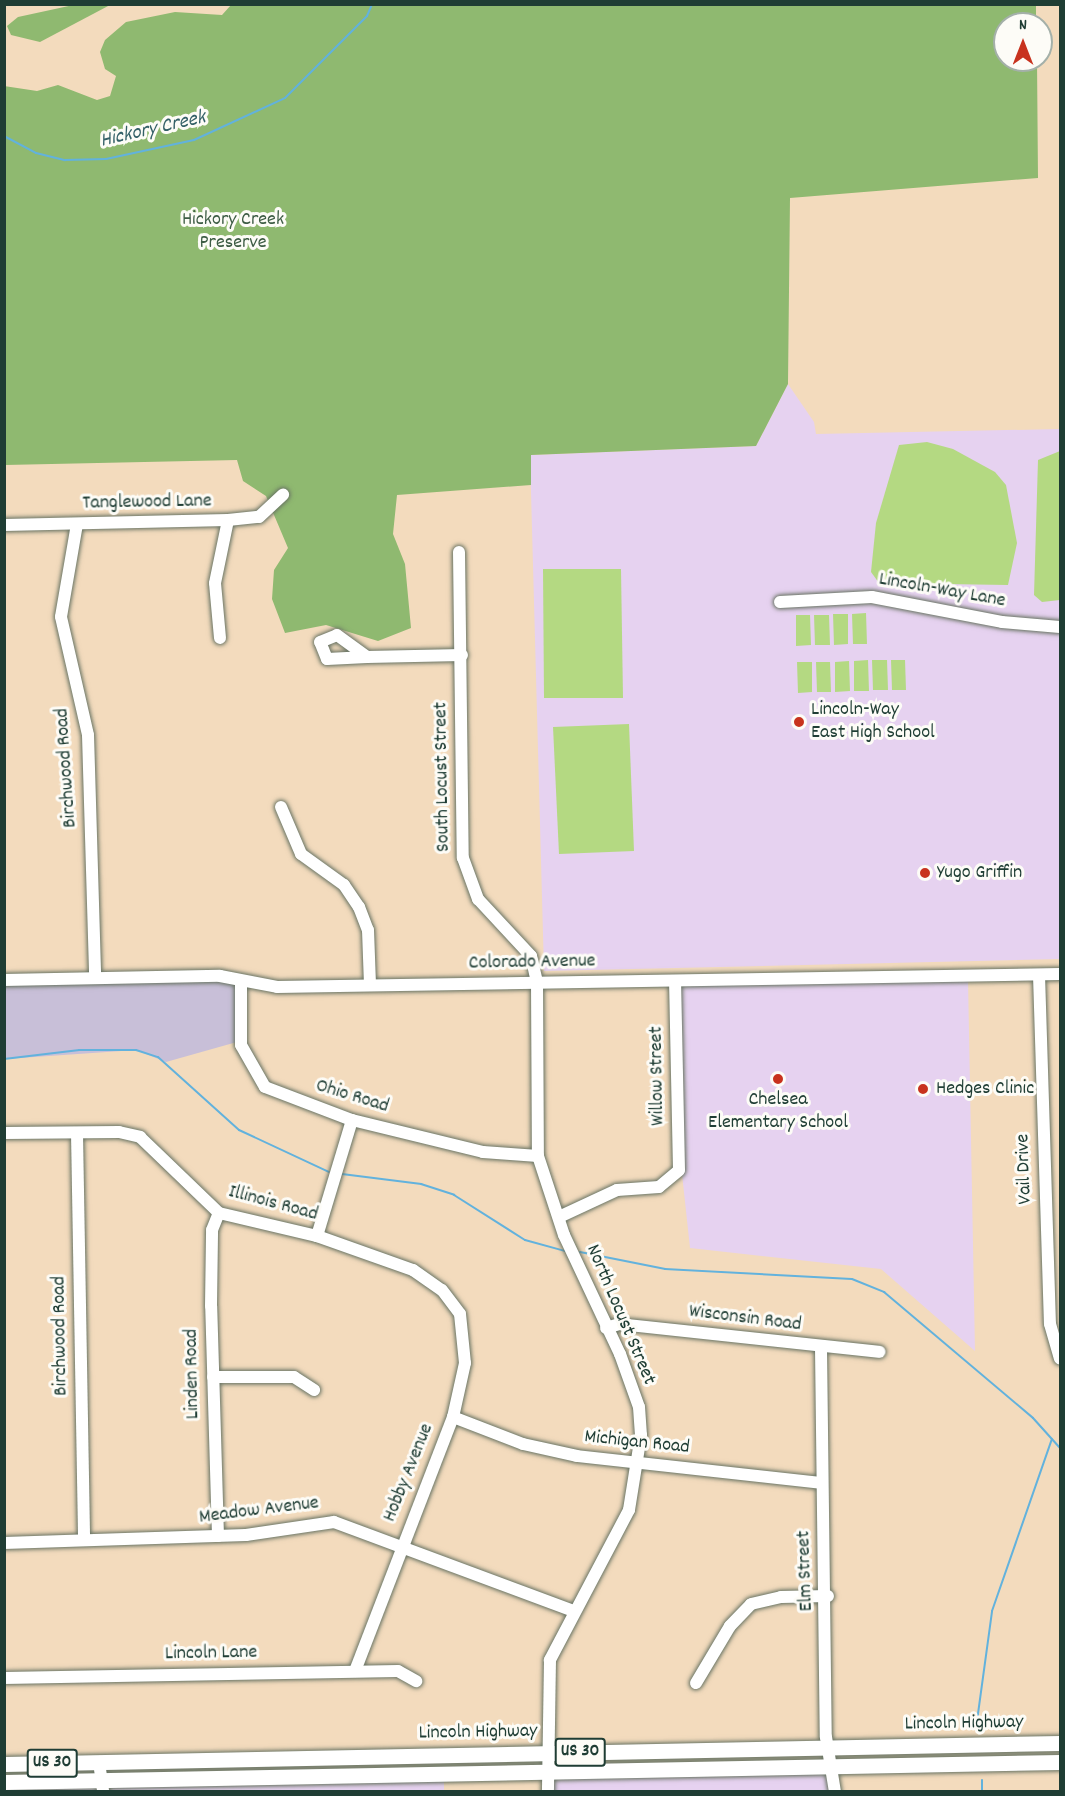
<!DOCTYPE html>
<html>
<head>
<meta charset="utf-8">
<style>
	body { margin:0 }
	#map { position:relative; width:1065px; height:1796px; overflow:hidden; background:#f3dbbd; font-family:Dekko,sans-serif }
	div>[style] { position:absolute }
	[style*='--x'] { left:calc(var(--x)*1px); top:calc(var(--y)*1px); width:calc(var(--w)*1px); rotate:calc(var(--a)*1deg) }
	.built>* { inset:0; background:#e6d2f0 }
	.industrial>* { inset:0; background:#c8bfd8 }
	.green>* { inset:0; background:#b4d982 }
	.forest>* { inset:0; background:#8fb970 }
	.stream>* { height:2px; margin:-1px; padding:0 1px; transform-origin:1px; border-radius:1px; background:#62b2dd }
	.roads { filter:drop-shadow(0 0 2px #697464) drop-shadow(0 0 2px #697464) }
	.minor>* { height:12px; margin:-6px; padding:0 6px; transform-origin:6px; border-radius:6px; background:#fff }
	.major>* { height:15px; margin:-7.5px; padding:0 7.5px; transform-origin:7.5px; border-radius:7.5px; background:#fff }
	.dots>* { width:16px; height:16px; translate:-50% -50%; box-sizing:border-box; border:3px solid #fdfcf7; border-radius:50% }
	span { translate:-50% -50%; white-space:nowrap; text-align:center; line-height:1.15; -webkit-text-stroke:6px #fdfcf7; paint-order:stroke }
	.shield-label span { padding:2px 4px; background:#fdfcf7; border:2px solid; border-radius:4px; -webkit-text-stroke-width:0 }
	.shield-label { font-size:18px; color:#1f3d34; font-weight:700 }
	.park-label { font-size:20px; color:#3d5c44 }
	.street-label { font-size:20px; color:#1f3d34 }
	.poi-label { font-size:20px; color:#1f3d34 }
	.left { translate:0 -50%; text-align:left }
	.water-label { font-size:21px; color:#336067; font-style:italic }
	.frame { position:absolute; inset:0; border:6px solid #1f3d34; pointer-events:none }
	.north { position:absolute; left:993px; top:12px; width:60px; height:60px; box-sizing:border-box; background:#fdfcf7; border:2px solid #a4b0a9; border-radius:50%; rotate:0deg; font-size:16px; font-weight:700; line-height:24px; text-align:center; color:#1f3d34 }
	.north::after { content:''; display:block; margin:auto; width:21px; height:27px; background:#c8321e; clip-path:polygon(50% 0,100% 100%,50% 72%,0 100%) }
</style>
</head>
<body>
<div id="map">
	<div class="built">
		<i style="clip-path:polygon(788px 384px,814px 422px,816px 434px,1060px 429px,1060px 959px,544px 971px,530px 455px,756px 446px)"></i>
		<i style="clip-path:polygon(968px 979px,975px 1351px,881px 1269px,690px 1248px,682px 1174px,678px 984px)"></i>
		<i style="clip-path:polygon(830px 1770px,830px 1791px,551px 1791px,551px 1774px)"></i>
		<i style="clip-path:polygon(444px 1776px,444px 1791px,5px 1792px,4px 1787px)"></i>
	</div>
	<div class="industrial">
		<i style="clip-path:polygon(220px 978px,244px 987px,244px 1040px,166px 1062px,136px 1050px,5px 1059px,5px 983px)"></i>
	</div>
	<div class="green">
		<i style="clip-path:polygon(927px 442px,953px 449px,995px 472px,1006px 485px,1017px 543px,1008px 585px,879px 583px,871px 572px,876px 523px,899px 445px)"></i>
		<i style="clip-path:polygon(1060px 451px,1060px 600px,1042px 602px,1034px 595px,1038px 460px)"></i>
		<i style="clip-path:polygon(543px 569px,621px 569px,623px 698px,544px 698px)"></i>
		<i style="clip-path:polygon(866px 613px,867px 644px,853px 644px,852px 614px)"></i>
		<i style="clip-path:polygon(833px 614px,848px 614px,848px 644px,834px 645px)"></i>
		<i style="clip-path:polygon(796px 615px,810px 615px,811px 645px,796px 646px)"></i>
		<i style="clip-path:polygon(814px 615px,829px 615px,830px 645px,815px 645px)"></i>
		<i style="clip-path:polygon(868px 660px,869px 691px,854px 691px,854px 661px)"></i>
		<i style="clip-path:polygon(872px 660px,887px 660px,888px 690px,873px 690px)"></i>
		<i style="clip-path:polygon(891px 660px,905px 660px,906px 690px,892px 690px)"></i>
		<i style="clip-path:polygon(849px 661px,850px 691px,835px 692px,835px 662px)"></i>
		<i style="clip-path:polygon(797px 662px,812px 662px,812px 692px,798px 693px)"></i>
		<i style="clip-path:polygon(816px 662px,830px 662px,831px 692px,817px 692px)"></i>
		<i style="clip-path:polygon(629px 724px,634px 851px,559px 854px,553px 727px)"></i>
	</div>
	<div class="forest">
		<i style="clip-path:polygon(78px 4px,110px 5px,40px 42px,11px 35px,7px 26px,18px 17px)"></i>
		<i style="clip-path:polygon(231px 5px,1036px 5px,1036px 24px,1005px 24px,1005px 60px,1037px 60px,1038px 178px,790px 198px,788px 384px,756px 446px,531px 455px,531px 485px,397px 495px,393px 534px,405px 564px,411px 628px,378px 641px,326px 625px,285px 633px,272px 599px,274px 570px,288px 548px,266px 496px,243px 481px,237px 460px,5px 465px,4px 86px,37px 91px,58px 85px,97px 100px,110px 96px,116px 76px,105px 69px,100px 52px,105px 40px,126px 22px,175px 12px,222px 15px)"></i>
	</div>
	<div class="stream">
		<i style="--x:4;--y:136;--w:36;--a:28"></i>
		<i style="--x:36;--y:153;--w:30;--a:14"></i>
		<i style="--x:65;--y:160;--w:41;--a:-1.4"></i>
		<i style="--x:106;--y:159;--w:90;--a:-12.2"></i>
		<i style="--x:194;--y:140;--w:100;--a:-24.8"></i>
		<i style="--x:285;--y:98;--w:116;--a:-45"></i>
		<i style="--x:367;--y:16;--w:13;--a:-67"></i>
		<i style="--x:4;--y:1059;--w:76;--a:-6.8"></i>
		<i style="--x:79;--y:1050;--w:57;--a:0"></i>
		<i style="--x:136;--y:1050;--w:23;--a:18"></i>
		<i style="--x:158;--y:1057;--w:109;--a:42"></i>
		<i style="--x:239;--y:1130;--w:99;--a:25"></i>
		<i style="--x:342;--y:1174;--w:80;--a:7.2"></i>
		<i style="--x:421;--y:1184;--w:35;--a:18"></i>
		<i style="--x:454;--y:1195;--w:84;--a:32.4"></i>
		<i style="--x:525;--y:1240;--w:41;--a:15.4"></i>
		<i style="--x:580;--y:1252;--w:87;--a:11.3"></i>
		<i style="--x:665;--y:1269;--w:187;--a:3.1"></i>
		<i style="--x:852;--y:1279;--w:35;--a:22"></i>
		<i style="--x:884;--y:1292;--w:195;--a:40.2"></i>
		<i style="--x:1033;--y:1418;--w:40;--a:48"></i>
		<i style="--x:977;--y:1721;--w:111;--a:-82.2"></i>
		<i style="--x:992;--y:1611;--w:182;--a:-70.8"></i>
		<i style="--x:982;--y:1780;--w:11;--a:90"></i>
	</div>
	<div class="roads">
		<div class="minor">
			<i style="--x:77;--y:524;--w:94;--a:99.8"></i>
			<i style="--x:61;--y:617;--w:121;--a:77.1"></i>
			<i style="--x:88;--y:735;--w:243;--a:88.3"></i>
			<i style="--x:4;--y:525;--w:224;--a:-1.3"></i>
			<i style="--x:228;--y:520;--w:31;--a:-6"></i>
			<i style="--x:259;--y:517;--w:33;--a:-43"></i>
			<i style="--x:459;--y:552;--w:306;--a:89.3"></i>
			<i style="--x:463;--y:858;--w:44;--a:69.9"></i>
			<i style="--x:478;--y:899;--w:78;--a:47.1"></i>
			<i style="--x:531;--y:956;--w:27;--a:77"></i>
			<i style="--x:537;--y:982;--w:174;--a:89.7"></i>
			<i style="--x:538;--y:1156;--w:83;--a:71.8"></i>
			<i style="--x:564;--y:1235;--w:132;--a:64.8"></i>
			<i style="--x:620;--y:1354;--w:56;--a:70.3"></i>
			<i style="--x:639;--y:1407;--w:28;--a:86"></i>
			<i style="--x:641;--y:1435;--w:76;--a:99.1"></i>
			<i style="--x:629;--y:1510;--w:170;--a:117.8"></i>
			<i style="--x:550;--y:1660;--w:132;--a:90.9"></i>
			<i style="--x:780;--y:602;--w:92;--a:-3.1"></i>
			<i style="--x:872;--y:597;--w:132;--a:10.9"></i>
			<i style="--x:1002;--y:622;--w:58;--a:4.9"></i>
			<i style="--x:220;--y:638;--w:55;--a:-95.2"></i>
			<i style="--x:215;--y:583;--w:64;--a:-78.3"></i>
			<i style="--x:367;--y:657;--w:40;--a:177.1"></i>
			<i style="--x:327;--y:659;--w:18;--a:-112"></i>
			<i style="--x:320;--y:642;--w:18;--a:-22"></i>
			<i style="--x:337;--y:635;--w:37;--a:36"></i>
			<i style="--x:367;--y:657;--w:95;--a:-1.2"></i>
			<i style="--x:281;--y:807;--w:51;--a:66.9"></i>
			<i style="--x:301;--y:854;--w:53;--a:35.8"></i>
			<i style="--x:344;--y:885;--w:27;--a:56"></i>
			<i style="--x:359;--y:907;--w:25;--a:69"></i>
			<i style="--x:368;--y:930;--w:55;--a:87.9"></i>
			<i style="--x:1039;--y:975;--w:349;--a:88.2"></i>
			<i style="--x:1050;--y:1324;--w:36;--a:74"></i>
			<i style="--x:4;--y:980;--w:216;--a:-1.1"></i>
			<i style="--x:220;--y:976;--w:58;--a:10.9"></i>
			<i style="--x:277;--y:987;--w:783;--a:-0.95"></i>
			<i style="--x:241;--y:983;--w:62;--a:90"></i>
			<i style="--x:241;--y:1045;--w:48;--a:60.3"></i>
			<i style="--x:265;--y:1087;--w:93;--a:20.8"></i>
			<i style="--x:352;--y:1120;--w:135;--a:13.7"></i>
			<i style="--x:483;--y:1152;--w:55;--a:4.2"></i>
			<i style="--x:4;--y:1133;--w:115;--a:-0.5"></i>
			<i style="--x:119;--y:1132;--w:22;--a:13"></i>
			<i style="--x:140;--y:1137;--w:110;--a:43.9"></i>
			<i style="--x:219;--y:1213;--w:101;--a:13.2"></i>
			<i style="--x:317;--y:1236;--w:102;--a:19.5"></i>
			<i style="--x:413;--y:1270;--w:35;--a:35"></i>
			<i style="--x:442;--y:1290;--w:30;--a:53"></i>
			<i style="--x:460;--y:1314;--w:49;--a:84.2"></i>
			<i style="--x:465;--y:1363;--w:55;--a:102.5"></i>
			<i style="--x:453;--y:1417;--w:272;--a:111.1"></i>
			<i style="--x:77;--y:1133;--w:406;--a:89"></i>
			<i style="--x:559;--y:1217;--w:64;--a:-25"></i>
			<i style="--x:617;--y:1190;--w:42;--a:-4.1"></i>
			<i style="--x:659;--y:1187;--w:26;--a:-40"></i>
			<i style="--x:679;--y:1170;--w:188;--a:-91.2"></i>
			<i style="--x:317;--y:1236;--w:121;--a:-73.2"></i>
			<i style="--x:606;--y:1328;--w:14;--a:-17"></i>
			<i style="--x:619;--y:1324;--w:262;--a:6.1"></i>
			<i style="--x:821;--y:1348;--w:389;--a:89.3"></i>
			<i style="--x:826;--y:1737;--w:56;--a:80.7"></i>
			<i style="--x:213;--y:1377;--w:81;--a:0"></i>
			<i style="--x:294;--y:1377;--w:24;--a:33"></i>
			<i style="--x:453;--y:1417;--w:75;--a:21.1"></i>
			<i style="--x:523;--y:1444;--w:55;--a:12.5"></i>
			<i style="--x:577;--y:1456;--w:246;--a:6.3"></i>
			<i style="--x:218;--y:1536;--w:230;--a:-91.7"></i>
			<i style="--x:211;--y:1306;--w:76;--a:-89.2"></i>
			<i style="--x:212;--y:1230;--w:18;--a:-68"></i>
			<i style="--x:4;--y:1543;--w:242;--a:-1.9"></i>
			<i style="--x:246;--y:1535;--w:89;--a:-8.4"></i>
			<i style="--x:334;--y:1522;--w:255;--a:20.4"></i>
			<i style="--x:4;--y:1678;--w:394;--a:-1"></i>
			<i style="--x:398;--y:1671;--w:21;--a:29"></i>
			<i style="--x:696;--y:1683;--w:66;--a:-59.2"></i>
			<i style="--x:730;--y:1626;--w:30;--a:-46"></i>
			<i style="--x:751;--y:1604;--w:31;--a:-13"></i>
			<i style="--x:781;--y:1597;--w:47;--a:-1.2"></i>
			<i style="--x:99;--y:1762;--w:30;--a:82"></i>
		</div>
		<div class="major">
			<i style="--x:4;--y:1764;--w:1056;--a:-1.14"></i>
			<i style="--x:4;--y:1782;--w:1056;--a:-1.09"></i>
		</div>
	</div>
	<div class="dots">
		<i style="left:799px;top:722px;background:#c8321e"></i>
		<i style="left:925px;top:873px;background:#c8321e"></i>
		<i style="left:778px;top:1079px;background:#c8321e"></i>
		<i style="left:923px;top:1089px;background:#c8321e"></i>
	</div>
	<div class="shield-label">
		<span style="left:580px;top:1752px">US 30</span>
		<span style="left:52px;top:1763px">US 30</span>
	</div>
	<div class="park-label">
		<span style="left:233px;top:232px">Hickory Creek<br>Preserve</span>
	</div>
	<div class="street-label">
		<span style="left:147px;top:503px;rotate:-1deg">Tanglewood Lane</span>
		<span style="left:942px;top:591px;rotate:10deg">Lincoln-Way Lane</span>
		<span style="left:67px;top:768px;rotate:-94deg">Birchwood Road</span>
		<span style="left:443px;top:777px;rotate:-91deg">South Locust Street</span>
		<span style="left:532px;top:963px;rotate:-1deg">Colorado Avenue</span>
		<span style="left:658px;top:1076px;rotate:-91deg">Willow Street</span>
		<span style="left:352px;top:1097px;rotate:17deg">Ohio Road</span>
		<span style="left:1025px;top:1169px;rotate:-92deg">Vail Drive</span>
		<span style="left:273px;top:1204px;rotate:15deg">Illinois Road</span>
		<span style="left:620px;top:1315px;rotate:67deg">North Locust Street</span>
		<span style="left:745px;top:1319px;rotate:7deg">Wisconsin Road</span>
		<span style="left:61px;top:1336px;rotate:-91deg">Birchwood Road</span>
		<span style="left:193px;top:1374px;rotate:-91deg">Linden Road</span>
		<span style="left:637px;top:1443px;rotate:6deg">Michigan Road</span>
		<span style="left:409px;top:1473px;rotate:-68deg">Hobby Avenue</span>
		<span style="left:259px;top:1511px;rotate:-7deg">Meadow Avenue</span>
		<span style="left:806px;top:1571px;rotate:-92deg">Elm Street</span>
		<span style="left:211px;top:1654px;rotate:-1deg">Lincoln Lane</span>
		<span style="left:964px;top:1724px;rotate:-1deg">Lincoln Highway</span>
		<span style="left:478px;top:1733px;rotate:-1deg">Lincoln Highway</span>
	</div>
	<div class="poi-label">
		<span class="left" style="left:811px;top:722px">Lincoln-Way<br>East High School</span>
		<span class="left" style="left:937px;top:873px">Yugo Griffin</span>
		<span class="left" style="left:936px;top:1089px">Hedges Clinic</span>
		<span style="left:778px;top:1112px">Chelsea<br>Elementary School</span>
	</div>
	<div class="water-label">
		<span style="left:153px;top:130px;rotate:-13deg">Hickory Creek</span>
	</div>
	<div class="frame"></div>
	<div class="north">N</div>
</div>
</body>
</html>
